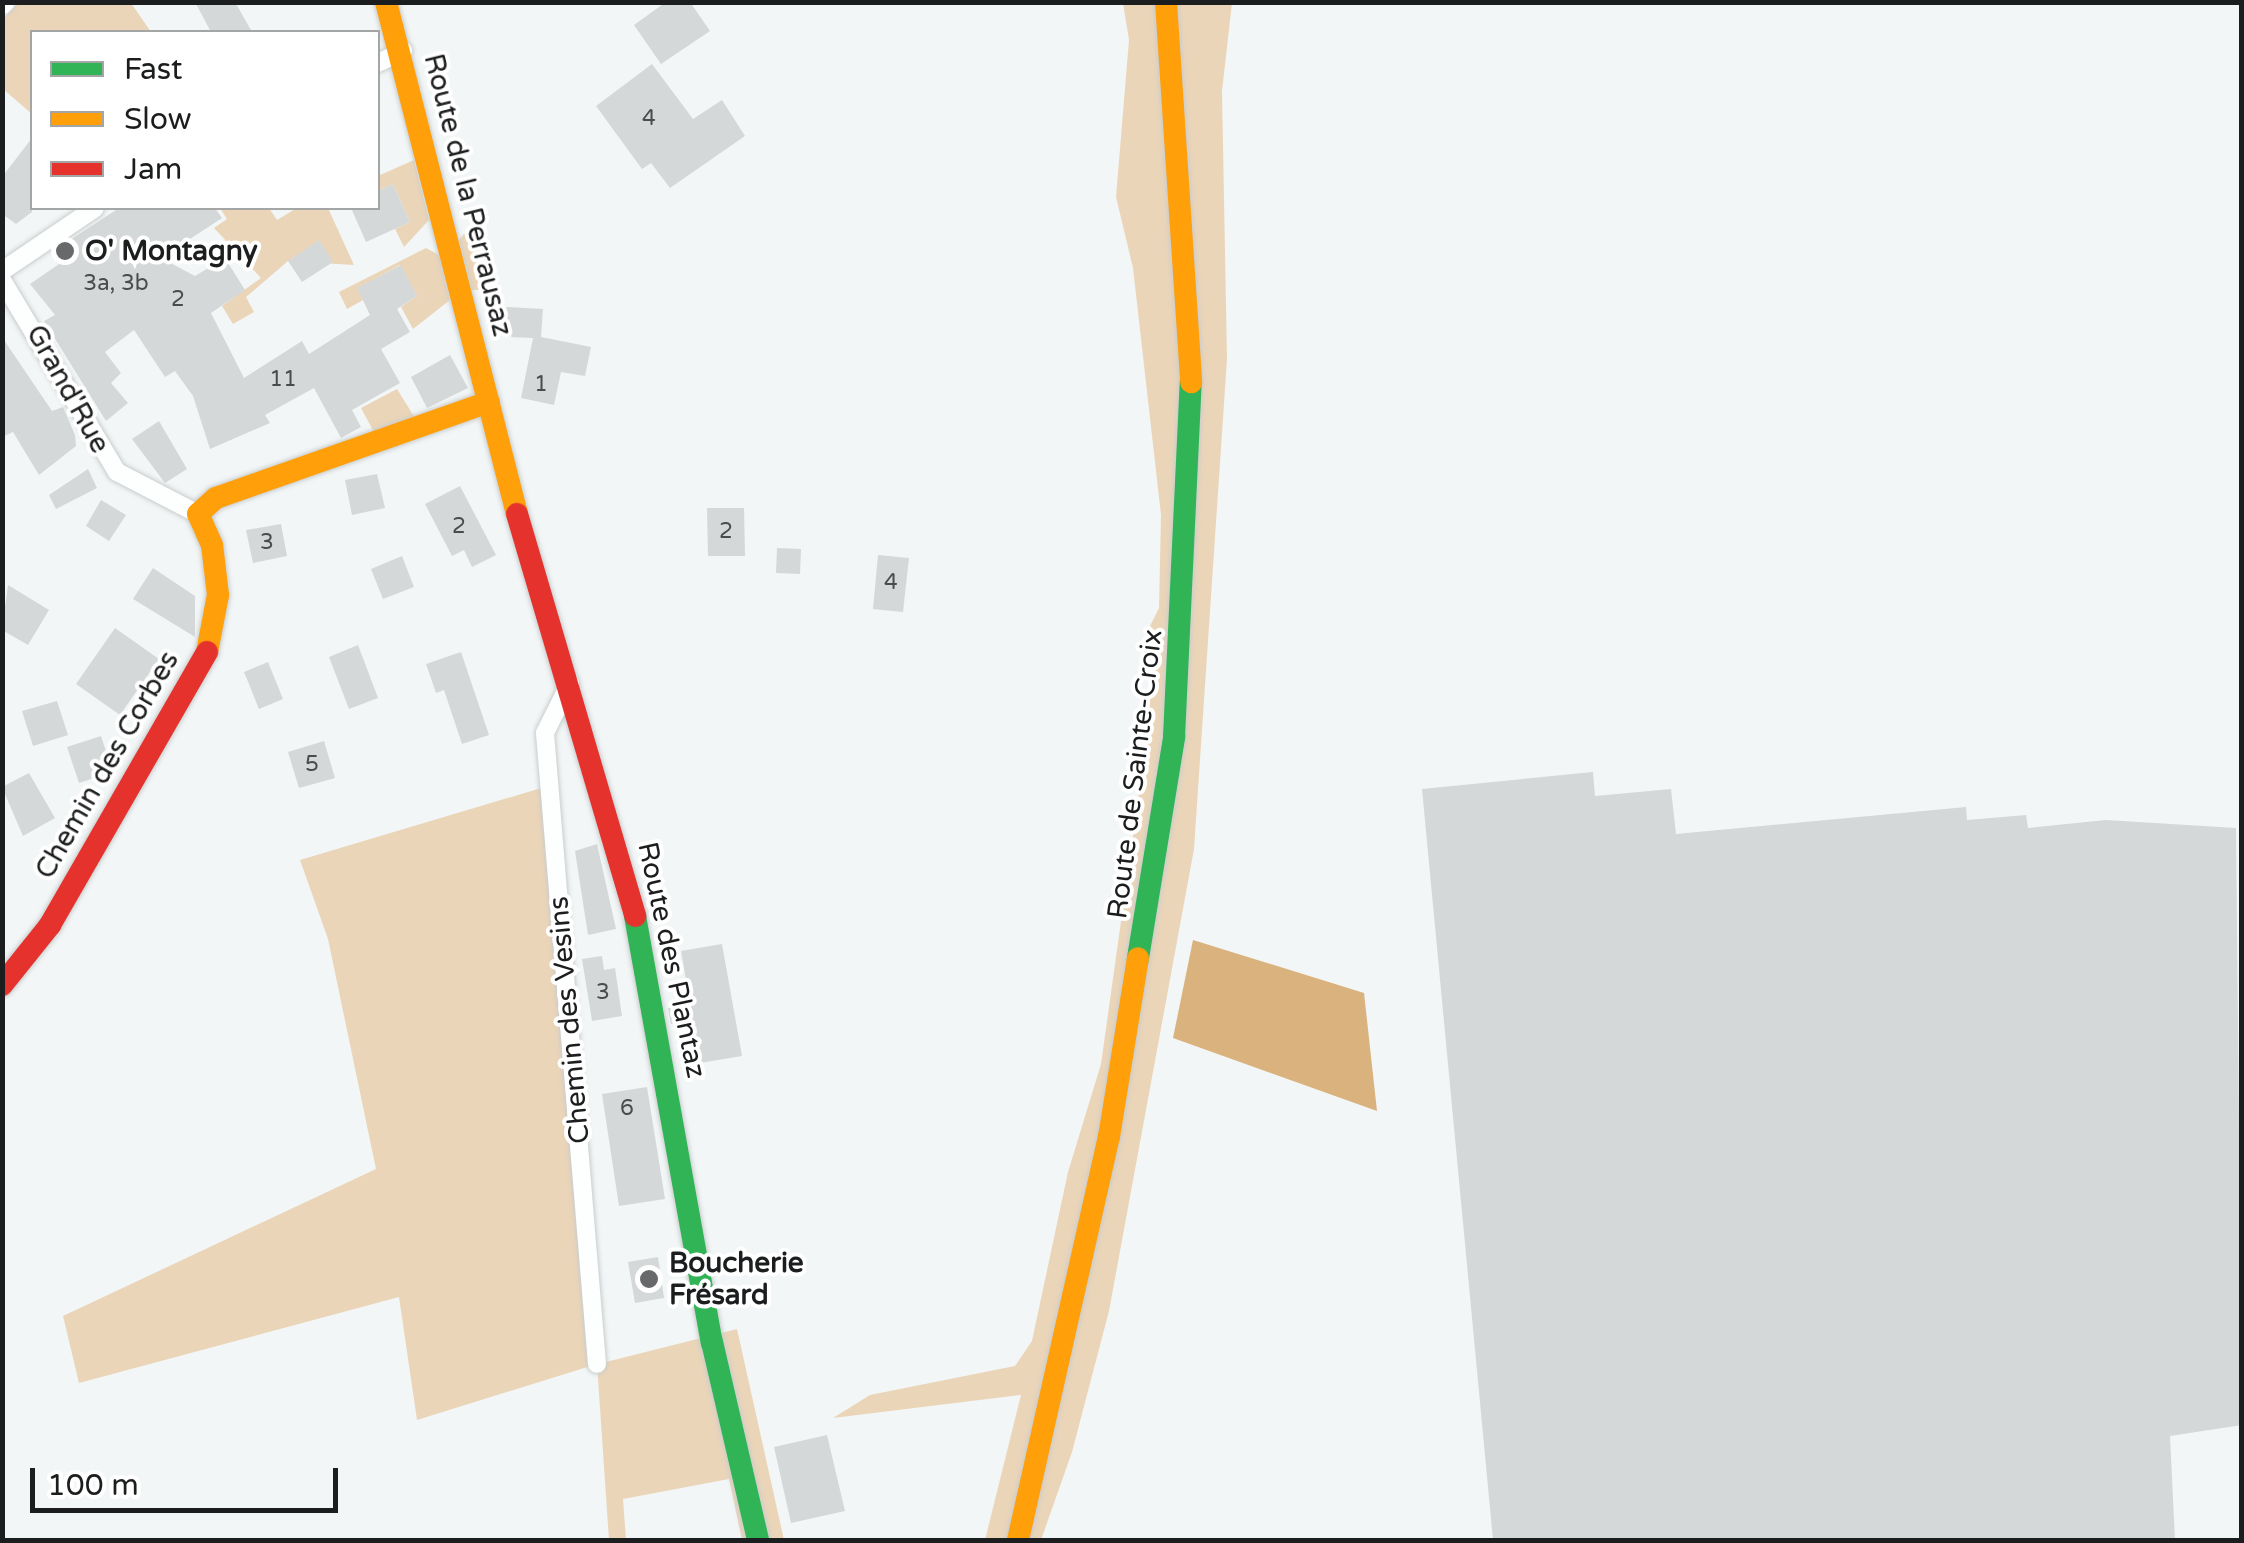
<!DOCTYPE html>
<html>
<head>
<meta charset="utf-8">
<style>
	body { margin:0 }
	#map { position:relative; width:2244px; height:1543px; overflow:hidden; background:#f2f6f6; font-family:"Varela Round",sans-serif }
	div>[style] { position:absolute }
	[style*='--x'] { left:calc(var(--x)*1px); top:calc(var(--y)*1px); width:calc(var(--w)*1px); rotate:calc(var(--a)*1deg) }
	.green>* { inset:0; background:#ebd5b8 }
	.water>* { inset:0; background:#dab27e }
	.building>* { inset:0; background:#d5d8d8 }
	.roads { filter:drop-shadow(0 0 2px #cacdcd) drop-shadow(0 0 2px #cacdcd) }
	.street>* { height:18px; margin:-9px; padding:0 9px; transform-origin:9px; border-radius:9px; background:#fdfefe }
	.fast>* { height:22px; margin:-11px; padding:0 11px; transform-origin:11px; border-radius:11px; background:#30b455 }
	.slow>* { height:22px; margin:-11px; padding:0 11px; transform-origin:11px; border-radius:11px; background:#ff9f0a }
	.jam>* { height:22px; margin:-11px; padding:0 11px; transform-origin:11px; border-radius:11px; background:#e5322d }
	.dots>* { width:28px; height:28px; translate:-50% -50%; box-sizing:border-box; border:5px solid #fff; border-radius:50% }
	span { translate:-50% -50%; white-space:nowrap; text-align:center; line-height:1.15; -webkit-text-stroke:8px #fff; paint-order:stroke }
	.number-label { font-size:22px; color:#4a4c4c }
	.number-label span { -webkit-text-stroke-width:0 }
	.street-label { font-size:28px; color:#1c1d1e }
	.poi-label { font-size:28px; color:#1c1d1e; font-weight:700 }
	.left { translate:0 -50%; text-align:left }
	.frame { position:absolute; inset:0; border:5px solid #1c1d1e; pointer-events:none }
	.legend { position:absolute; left:30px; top:30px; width:350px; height:180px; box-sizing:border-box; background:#fff; border:2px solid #a4a5a5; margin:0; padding:12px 18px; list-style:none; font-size:30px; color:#1c1d1e }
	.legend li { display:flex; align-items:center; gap:20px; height:50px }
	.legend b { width:50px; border:2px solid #a4a5a5 }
	.scale { position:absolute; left:30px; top:1468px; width:308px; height:45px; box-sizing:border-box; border:5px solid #1c1d1e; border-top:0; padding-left:12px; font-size:30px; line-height:35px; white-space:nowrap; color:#1c1d1e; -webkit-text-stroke:8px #fff; paint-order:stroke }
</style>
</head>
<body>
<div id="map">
	<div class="green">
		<i style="clip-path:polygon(19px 2px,131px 3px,151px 32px,32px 32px,32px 114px,3px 89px,3px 19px)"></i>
		<i style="clip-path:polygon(1123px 3px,1232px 3px,1222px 91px,1227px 359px,1194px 849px,1109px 1311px,1072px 1452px,1041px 1540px,985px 1540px,1021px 1395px,833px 1418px,870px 1395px,1015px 1366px,1032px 1341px,1068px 1172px,1101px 1064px,1146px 743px,1154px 657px,1146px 634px,1159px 608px,1161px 515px,1133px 268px,1116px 197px,1129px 40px)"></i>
		<i style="clip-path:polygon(414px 160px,429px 220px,404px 247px,395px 229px,410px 222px,393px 184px,378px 191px,378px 176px)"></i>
		<i style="clip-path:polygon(220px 208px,269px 208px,277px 220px,297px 208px,328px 208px,354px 265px,288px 261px,246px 297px,254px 312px,233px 324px,222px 306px,261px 278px,214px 228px,227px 219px)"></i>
		<i style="clip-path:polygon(464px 234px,482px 236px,486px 250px,481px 290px,472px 290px,459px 240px)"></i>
		<i style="clip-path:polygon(426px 248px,439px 255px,450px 300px,413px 329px,401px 307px,417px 296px,400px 265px,358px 288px,363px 300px,347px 309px,339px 292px)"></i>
		<i style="clip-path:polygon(397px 389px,415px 418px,374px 432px,361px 408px)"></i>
		<i style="clip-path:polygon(548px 786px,598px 1364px,737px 1329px,784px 1540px,742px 1540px,729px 1479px,623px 1499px,626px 1540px,609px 1540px,597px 1364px,417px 1420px,399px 1297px,79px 1383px,63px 1316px,376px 1169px,328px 939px,300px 860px)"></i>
	</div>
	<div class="water">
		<i style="clip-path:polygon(1193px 940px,1364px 993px,1377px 1111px,1173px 1038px)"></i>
	</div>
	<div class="building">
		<i style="clip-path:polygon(195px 2px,235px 2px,252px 32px,211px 32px)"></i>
		<i style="clip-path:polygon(666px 2px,690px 2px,710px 31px,661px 64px,634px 25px)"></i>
		<i style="clip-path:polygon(652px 64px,693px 119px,722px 100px,745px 136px,670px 188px,651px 163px,642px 169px,596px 106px)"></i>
		<i style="clip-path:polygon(32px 138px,32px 212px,16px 224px,2px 214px,2px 177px)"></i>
		<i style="clip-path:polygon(393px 184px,410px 222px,366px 242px,351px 208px,378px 208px,378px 191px)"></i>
		<i style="clip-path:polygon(119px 208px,215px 208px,222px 218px,161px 258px,195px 276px,225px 258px,245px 290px,211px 313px,244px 378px,302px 341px,309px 354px,370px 315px,357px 288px,401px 265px,417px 296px,397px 309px,410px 332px,381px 349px,400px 383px,352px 410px,361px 427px,341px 438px,314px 388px,265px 415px,270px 423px,210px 449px,193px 396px,175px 371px,165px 377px,134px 330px,105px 352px,121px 373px,111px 383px,128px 403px,106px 421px,44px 321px,55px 315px,30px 284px,59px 264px,52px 252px)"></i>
		<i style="clip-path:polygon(319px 240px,333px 262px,302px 282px,288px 261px)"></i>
		<i style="clip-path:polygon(506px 307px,543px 309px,541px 337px,591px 347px,585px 376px,561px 372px,554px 405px,521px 398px,533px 338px,505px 337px)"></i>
		<i style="clip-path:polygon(2px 337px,52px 411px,63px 407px,75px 435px,76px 446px,39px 475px,13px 432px,2px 437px)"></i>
		<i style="clip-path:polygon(450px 355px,468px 388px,427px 408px,411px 377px)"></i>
		<i style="clip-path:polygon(159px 421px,187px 469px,165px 483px,132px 439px)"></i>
		<i style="clip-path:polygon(88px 469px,97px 488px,56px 509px,49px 495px)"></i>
		<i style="clip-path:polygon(377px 474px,385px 508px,352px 515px,345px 480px)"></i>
		<i style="clip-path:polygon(460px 486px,496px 555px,472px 567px,464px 550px,452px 556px,425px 504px)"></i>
		<i style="clip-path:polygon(101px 500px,126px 515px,109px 541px,86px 526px)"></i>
		<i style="clip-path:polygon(707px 508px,744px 508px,745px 556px,708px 556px)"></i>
		<i style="clip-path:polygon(281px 524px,287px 556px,253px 563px,246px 530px)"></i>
		<i style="clip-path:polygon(777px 548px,801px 549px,800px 574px,776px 573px)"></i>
		<i style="clip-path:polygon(878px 555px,909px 558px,903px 612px,873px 609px)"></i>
		<i style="clip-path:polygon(402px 556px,414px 587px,383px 599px,371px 569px)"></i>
		<i style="clip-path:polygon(153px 568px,195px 596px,195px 637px,133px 599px)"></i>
		<i style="clip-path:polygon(8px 585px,49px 610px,28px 645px,2px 630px)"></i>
		<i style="clip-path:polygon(115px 628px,159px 659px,120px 715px,76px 684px)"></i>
		<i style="clip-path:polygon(358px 645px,378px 698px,349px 709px,329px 657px)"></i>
		<i style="clip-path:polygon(461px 652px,489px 735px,462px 744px,444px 690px,436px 693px,426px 664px)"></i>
		<i style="clip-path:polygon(268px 662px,283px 699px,259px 709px,244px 672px)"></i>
		<i style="clip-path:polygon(57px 701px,68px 735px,33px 746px,22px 711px)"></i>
		<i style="clip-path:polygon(101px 736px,113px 772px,79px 783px,67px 747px)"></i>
		<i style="clip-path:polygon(324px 741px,335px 778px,299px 788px,288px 752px)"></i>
		<i style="clip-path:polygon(1593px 772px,1595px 796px,1671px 789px,1676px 834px,1966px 807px,1967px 820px,2026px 815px,2028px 828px,2106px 820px,2236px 828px,2242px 1425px,2170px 1436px,2175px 1540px,1493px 1540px,1422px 789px)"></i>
		<i style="clip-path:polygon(29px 773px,55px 818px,23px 836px,2px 787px)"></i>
		<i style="clip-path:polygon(597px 844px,616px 929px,588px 935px,575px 851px)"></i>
		<i style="clip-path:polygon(722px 944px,742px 1056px,700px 1063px,693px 1020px,671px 1024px,668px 1008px,690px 1004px,681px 951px)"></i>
		<i style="clip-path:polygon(602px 956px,604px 970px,615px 968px,622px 1016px,592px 1021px,582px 959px)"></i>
		<i style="clip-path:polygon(647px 1087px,665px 1199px,619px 1206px,602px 1094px)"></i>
		<i style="clip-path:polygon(658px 1257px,664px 1298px,635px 1303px,628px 1262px)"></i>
		<i style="clip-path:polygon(827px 1435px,845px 1511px,791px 1523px,774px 1447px)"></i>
	</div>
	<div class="roads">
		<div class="street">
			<i style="--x:2;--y:6;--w:6;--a:-45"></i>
			<i style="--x:378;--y:63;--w:28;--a:-26"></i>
			<i style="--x:2;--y:271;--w:112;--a:-34.1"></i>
			<i style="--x:2;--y:280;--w:224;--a:59.1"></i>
			<i style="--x:117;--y:472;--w:91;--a:27.4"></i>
			<i style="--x:570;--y:683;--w:56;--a:116.6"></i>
			<i style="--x:545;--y:733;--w:633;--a:85.29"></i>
		</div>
		<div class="fast">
			<i style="--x:635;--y:916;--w:433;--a:79.8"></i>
			<i style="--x:712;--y:1342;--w:203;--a:76.9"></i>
			<i style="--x:1138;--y:958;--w:224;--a:-80.7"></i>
			<i style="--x:1174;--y:737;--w:355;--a:-87.3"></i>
		</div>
		<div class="slow">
			<i style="--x:386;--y:2;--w:528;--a:75.65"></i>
			<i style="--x:1166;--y:2;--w:381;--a:86.2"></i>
			<i style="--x:207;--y:652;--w:58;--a:-79.1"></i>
			<i style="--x:218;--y:595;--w:50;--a:-96.8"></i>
			<i style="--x:212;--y:545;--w:34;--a:-114"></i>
			<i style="--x:198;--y:514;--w:24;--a:-42"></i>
			<i style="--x:216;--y:498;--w:289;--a:-19.4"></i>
			<i style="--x:1018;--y:1540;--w:413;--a:-77.3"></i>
			<i style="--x:1109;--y:1137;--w:181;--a:-80.8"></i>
		</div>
		<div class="jam">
			<i style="--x:517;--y:514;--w:419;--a:73.6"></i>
			<i style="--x:2;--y:985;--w:77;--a:-51.3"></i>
			<i style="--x:50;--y:925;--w:315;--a:-60.1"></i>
		</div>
	</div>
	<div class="dots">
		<i style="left:65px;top:251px;background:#67696a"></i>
		<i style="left:649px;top:1279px;background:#67696a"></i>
	</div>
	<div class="number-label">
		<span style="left:649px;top:119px">4</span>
		<span style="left:116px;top:284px">3a, 3b</span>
		<span style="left:178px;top:300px">2</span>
		<span style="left:283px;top:380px">11</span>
		<span style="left:541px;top:385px">1</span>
		<span style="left:459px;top:527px">2</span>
		<span style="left:726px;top:532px">2</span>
		<span style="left:267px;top:543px">3</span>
		<span style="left:891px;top:583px">4</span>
		<span style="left:312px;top:765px">5</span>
		<span style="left:603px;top:993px">3</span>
		<span style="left:627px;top:1109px">6</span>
	</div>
	<div class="street-label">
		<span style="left:468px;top:195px;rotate:76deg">Route de la Perrausaz</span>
		<span style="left:68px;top:389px;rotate:61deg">Grand'Rue</span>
		<span style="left:107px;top:765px;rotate:-60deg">Chemin des Corbes</span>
		<span style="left:1135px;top:774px;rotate:-83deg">Route de Sainte-Croix</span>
		<span style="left:672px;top:960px;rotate:78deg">Route des Plantaz</span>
		<span style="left:569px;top:1020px;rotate:-95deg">Chemin des Vesins</span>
	</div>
	<div class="poi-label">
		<span class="left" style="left:85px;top:251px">O' Montagny</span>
		<span class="left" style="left:669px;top:1279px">Boucherie<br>Frésard</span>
	</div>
	<div class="frame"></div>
	<ul class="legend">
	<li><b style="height:12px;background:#30b455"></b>Fast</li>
	<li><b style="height:12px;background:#ff9f0a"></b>Slow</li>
	<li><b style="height:12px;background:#e5322d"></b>Jam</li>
	</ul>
	<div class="scale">100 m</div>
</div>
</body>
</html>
